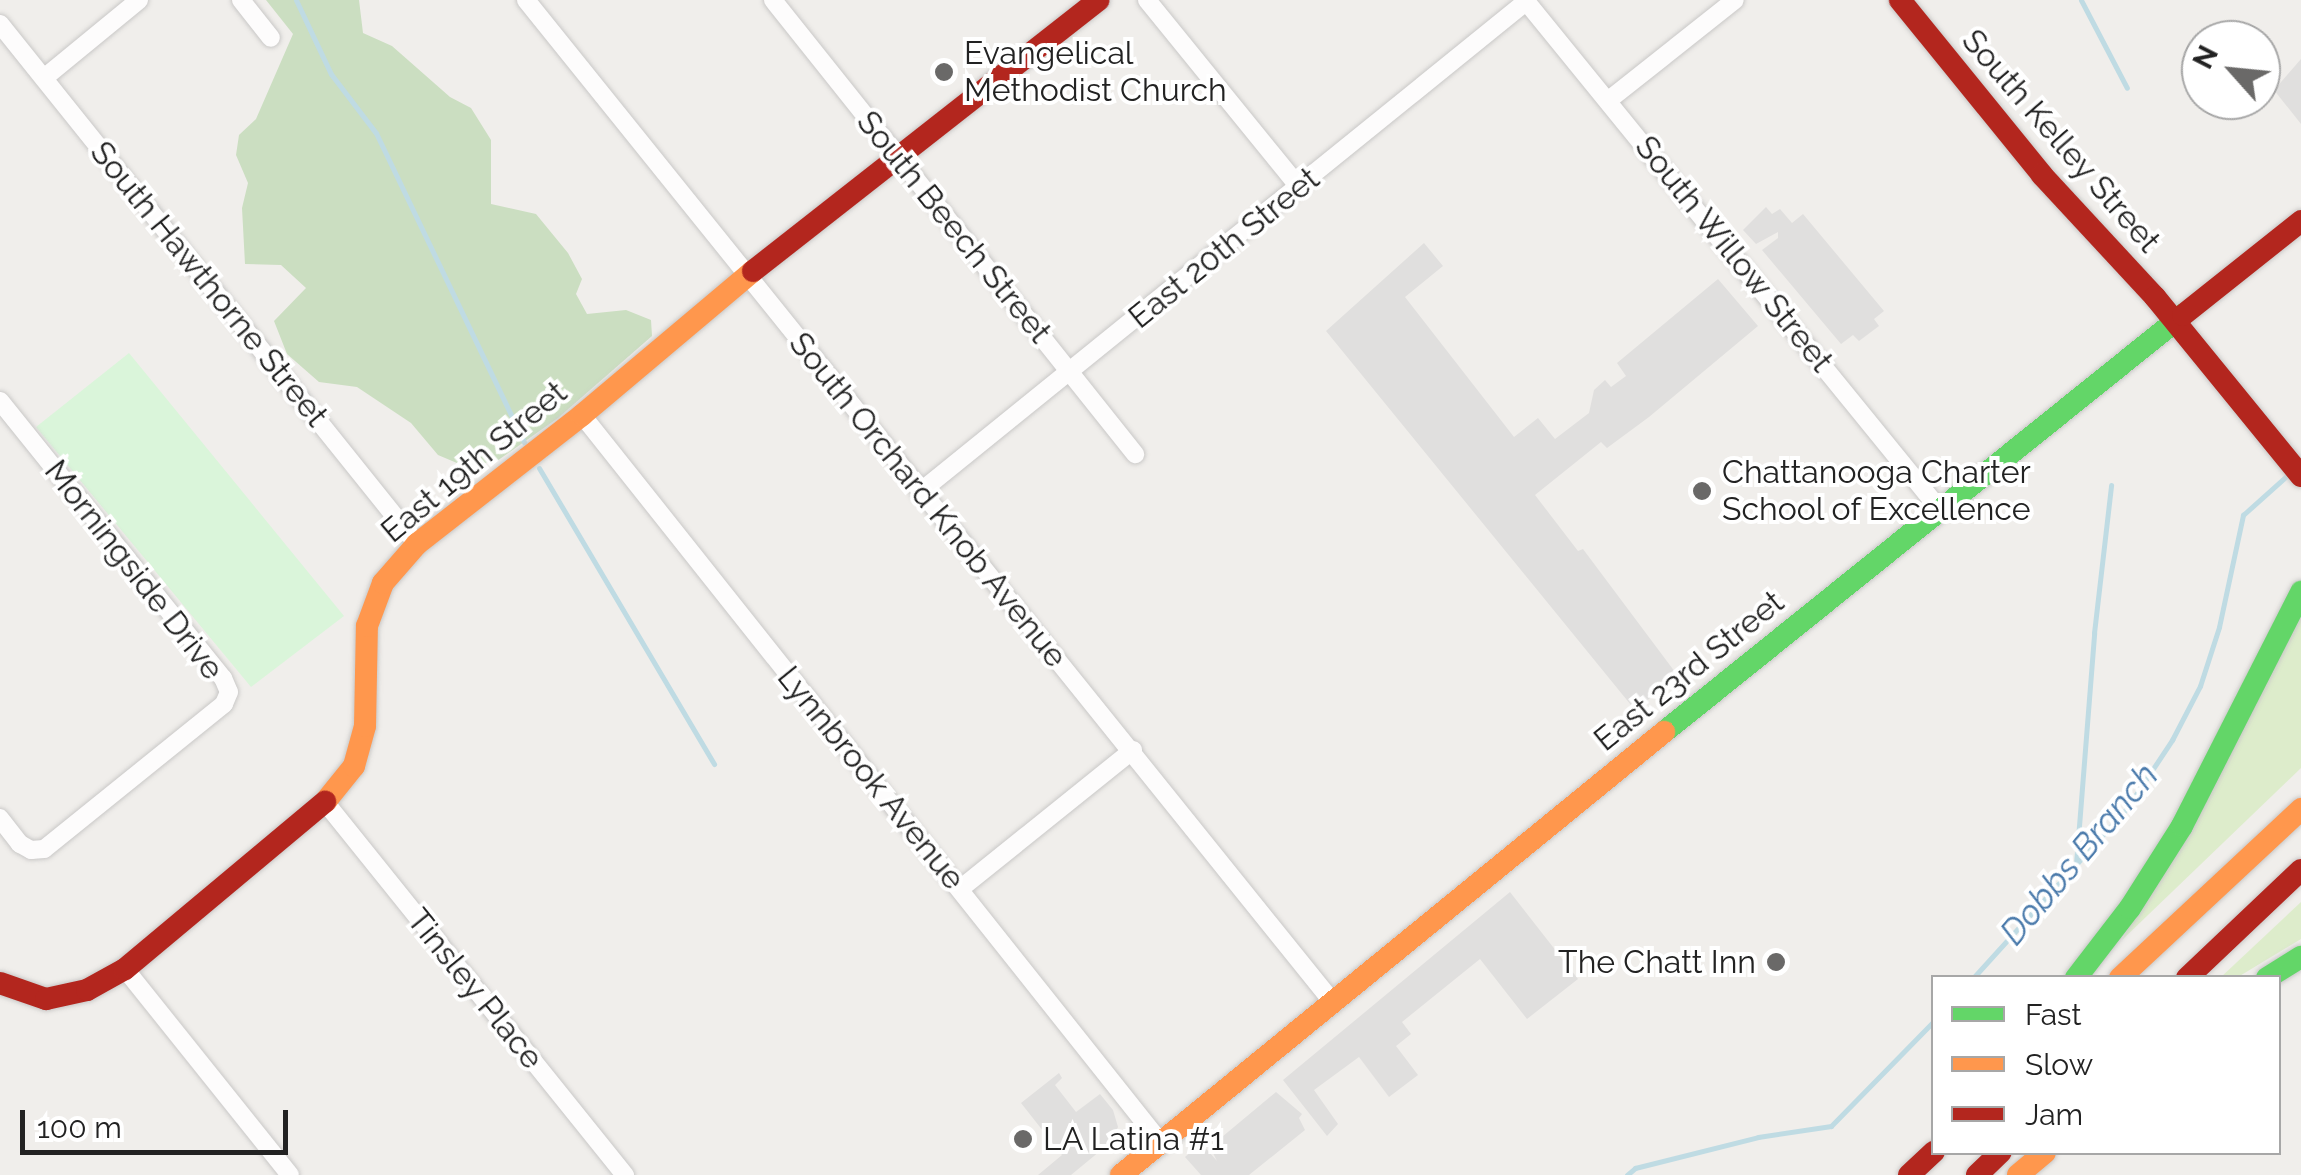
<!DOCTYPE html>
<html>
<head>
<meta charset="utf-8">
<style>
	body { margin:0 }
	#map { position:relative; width:2301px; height:1175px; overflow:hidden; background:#f0eeeb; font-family:Raleway,sans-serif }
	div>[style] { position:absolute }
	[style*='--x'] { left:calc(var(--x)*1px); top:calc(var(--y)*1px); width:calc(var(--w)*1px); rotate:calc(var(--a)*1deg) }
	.grass>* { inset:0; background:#ddeccb }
	.forest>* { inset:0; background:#cbdec1 }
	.park>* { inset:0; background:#daf5da }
	.parking>* { inset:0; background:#e0dfde }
	.stream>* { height:5px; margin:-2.5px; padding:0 2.5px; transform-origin:2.5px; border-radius:2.5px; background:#bfdbe3 }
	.roads { filter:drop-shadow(0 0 2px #c9c8c7) drop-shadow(0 0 2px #c9c8c7) }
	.street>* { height:18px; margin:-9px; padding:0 9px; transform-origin:9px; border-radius:9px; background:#fdfcfc }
	.fast>* { height:22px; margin:-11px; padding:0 11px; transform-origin:11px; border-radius:11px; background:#63d668 }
	.slow>* { height:22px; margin:-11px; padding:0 11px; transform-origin:11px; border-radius:11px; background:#ff974d }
	.jam>* { height:22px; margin:-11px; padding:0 11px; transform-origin:11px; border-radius:11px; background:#b3261e }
	.dots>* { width:28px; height:28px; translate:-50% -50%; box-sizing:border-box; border:5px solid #fff; border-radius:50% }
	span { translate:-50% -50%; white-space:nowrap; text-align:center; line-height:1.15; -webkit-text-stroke:8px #fff; paint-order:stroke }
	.poi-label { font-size:32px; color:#222 }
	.left { translate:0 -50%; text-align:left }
	.right { translate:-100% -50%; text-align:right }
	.street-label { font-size:32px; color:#222 }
	.water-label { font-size:35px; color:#4a7aab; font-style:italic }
	.legend { position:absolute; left:1931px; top:975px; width:350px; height:180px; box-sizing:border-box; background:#fff; border:2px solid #a7a7a7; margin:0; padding:12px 18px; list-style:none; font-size:30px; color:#222 }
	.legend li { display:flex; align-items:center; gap:20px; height:50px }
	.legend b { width:50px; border:2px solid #a7a7a7 }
	.north { position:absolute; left:2181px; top:20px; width:100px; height:100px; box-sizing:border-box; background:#fff; border:2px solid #a7a7a7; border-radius:50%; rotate:297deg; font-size:28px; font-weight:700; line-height:40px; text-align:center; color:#222 }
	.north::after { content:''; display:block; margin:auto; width:35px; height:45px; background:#6a6968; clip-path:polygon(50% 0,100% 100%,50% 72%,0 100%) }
	.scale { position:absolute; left:20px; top:1110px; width:268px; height:45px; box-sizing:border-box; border:5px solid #222; border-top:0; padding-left:12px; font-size:30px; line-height:35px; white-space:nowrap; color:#222; -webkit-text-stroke:8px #fff; paint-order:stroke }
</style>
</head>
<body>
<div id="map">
	<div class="grass">
		<i style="clip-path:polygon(2301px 617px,2301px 768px,2122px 940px)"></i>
		<i style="clip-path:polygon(2301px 902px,2301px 939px,2238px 977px,2220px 978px)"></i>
	</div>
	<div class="forest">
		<i style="clip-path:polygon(266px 0,359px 0,363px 33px,392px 46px,450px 97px,471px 108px,491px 140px,491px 204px,536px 214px,568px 253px,582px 279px,576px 294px,587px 314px,626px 310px,651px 320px,652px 336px,558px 418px,497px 461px,464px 466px,438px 455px,411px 423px,357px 387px,319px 382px,287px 354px,274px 321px,306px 288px,281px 265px,245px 264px,242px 208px,248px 183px,236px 155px,239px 135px,256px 119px,293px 34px)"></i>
	</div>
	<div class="park">
		<i style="clip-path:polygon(129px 353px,344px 616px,251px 687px,36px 427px)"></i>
	</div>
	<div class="parking">
		<i style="clip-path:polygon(2301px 59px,2301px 124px,2274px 90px)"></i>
		<i style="clip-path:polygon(1766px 207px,1772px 214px,1780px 209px,1792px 223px,1803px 214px,1884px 311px,1874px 319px,1879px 326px,1859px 341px,1853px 335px,1841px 344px,1762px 250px,1778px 238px,1778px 232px,1756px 244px,1743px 230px)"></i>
		<i style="clip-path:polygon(1424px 243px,1443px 266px,1405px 297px,1514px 437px,1538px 418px,1555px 439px,1589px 413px,1594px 390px,1605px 380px,1611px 387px,1626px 376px,1617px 363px,1718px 279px,1758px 326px,1649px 417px,1607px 448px,1601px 442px,1535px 495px,1578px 551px,1583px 549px,1678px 676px,1635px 710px,1326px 331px)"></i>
		<i style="clip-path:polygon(1510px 892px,1578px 979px,1527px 1019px,1480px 959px,1402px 1022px,1411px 1034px,1396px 1046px,1418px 1075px,1389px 1097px,1359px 1057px,1314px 1090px,1338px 1124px,1327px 1136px,1283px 1080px)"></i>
		<i style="clip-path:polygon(1059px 1073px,1062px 1078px,1055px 1085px,1076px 1112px,1100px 1094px,1113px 1110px,1118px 1127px,1111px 1142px,1071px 1175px,1038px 1175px,1062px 1155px,1021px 1103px)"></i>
		<i style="clip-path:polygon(1276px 1092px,1302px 1114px,1299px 1118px,1305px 1130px,1249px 1175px,1201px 1175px,1185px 1157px,1201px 1143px,1217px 1161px,1210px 1147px)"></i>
	</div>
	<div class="stream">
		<i style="--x:296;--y:0;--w:82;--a:64.7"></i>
		<i style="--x:331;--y:74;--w:74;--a:52.7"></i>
		<i style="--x:376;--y:133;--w:343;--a:64.4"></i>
		<i style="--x:2081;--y:0;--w:99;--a:62.4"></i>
		<i style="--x:539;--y:468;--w:344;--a:59.4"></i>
		<i style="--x:2076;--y:864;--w:232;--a:-85.5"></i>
		<i style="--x:2094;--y:633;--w:149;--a:-83.4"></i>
		<i style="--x:1973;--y:978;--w:229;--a:-47.8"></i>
		<i style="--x:2127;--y:808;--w:82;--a:-56.5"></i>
		<i style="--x:2172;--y:740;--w:61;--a:-62.6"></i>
		<i style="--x:2200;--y:686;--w:62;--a:-72.1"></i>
		<i style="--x:2219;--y:627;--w:115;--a:-77.9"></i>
		<i style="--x:2243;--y:515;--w:64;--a:-41.9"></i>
		<i style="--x:1627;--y:1175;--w:11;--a:-41"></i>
		<i style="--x:1635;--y:1168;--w:127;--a:-14.1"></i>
		<i style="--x:1758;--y:1137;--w:74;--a:-8.6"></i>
		<i style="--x:1831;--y:1126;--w:147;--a:-45.6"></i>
	</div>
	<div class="roads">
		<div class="street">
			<i style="--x:241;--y:0;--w:48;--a:51.7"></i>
			<i style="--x:526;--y:0;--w:1284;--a:51.17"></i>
			<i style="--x:773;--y:0;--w:581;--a:51.43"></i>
			<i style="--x:1147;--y:0;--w:241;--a:50.9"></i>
			<i style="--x:1525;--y:0;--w:658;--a:50.86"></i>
			<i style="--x:0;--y:24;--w:667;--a:51.27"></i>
			<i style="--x:44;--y:78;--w:123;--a:-39.4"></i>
			<i style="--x:1610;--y:99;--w:159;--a:-38.4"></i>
			<i style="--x:0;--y:401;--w:356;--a:51.2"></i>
			<i style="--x:223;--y:678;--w:15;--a:67"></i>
			<i style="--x:229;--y:692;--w:13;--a:113"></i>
			<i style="--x:224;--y:704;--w:231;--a:141.1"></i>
			<i style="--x:44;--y:849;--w:13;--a:176"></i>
			<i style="--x:31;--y:850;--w:13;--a:-151"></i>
			<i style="--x:20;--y:844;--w:33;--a:-128"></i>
			<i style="--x:582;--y:415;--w:929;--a:51.51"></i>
			<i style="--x:920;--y:492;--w:781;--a:-38.97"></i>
			<i style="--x:325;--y:802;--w:479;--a:51.2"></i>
			<i style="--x:960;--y:889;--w:222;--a:-38.8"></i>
			<i style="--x:125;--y:969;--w:264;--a:51.3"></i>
		</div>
		<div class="fast">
			<i style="--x:1664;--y:732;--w:666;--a:-38.78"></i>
			<i style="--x:2076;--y:978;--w:88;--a:-52.4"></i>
			<i style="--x:2130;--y:908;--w:97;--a:-57.6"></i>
			<i style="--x:2182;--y:826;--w:263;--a:-63"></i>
			<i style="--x:2267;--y:978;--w:40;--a:-32"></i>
		</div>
		<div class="slow">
			<i style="--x:325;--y:802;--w:46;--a:-51.1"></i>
			<i style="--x:354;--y:766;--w:41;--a:-74.6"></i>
			<i style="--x:365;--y:726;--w:100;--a:-88.9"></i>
			<i style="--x:367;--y:626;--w:46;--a:-69.6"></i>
			<i style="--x:383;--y:583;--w:52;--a:-48.9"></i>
			<i style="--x:417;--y:544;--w:209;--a:-38"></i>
			<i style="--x:582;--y:415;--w:224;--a:-40.1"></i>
			<i style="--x:2120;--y:978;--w:248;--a:-43"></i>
			<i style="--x:1121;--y:1175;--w:701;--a:-39.21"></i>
			<i style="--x:2018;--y:1175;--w:35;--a:-40"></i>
		</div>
		<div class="jam">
			<i style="--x:1900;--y:0;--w:225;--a:50.9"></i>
			<i style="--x:2042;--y:175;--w:166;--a:47.2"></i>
			<i style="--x:2155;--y:297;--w:231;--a:50.8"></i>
			<i style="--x:753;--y:271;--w:439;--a:-38.1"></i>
			<i style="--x:2183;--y:315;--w:151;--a:-38.5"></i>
			<i style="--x:2187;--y:978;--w:157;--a:-43.5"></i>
			<i style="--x:0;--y:983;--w:49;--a:19.2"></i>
			<i style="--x:46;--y:999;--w:42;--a:-12.4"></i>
			<i style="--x:87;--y:990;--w:43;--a:-28.9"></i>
			<i style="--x:125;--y:969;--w:261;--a:-39.9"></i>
			<i style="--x:1909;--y:1175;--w:34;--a:-43"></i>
			<i style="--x:1977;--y:1175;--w:33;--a:-44"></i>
		</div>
	</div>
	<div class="dots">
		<i style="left:944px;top:72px;background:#6a6968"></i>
		<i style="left:1702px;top:491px;background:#6a6968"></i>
		<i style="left:1776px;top:962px;background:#6a6968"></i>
		<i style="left:1023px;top:1139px;background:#6a6968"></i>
	</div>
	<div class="poi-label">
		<span class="left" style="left:964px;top:72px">Evangelical<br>Methodist Church</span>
		<span class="left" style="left:1722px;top:491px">Chattanooga Charter<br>School of Excellence</span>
		<span class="right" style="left:1756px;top:962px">The Chatt Inn</span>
		<span class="left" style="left:1043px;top:1139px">LA Latina #1</span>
	</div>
	<div class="street-label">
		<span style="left:2061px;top:141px;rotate:49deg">South Kelley Street</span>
		<span style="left:954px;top:227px;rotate:51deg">South Beech Street</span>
		<span style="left:1224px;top:248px;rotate:-39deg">East 20th Street</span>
		<span style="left:1734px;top:254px;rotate:51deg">South Willow Street</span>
		<span style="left:209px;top:284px;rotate:51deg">South Hawthorne Street</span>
		<span style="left:474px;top:462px;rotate:-40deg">East 19th Street</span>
		<span style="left:928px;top:500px;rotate:51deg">South Orchard Knob Avenue</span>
		<span style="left:134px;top:570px;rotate:52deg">Morningside Drive</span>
		<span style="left:1689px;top:671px;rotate:-39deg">East 23rd Street</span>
		<span style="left:871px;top:778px;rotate:51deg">Lynnbrook Avenue</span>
		<span style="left:475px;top:989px;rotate:51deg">Tinsley Place</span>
	</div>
	<div class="water-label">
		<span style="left:2079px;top:854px;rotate:-50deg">Dobbs Branch</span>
	</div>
	<ul class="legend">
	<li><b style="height:12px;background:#63d668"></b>Fast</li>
	<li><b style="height:12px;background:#ff974d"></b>Slow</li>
	<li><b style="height:12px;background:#b3261e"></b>Jam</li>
	</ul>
	<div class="north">N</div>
	<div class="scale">100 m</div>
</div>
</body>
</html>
